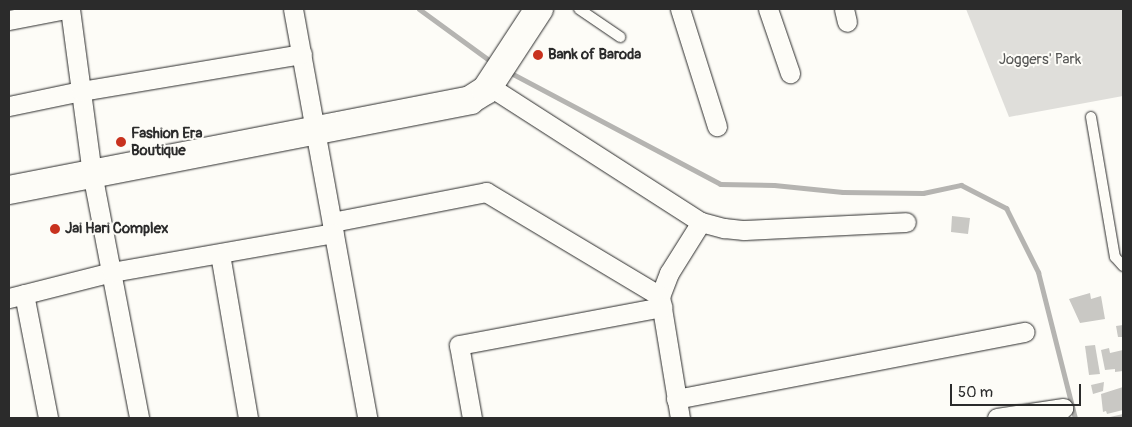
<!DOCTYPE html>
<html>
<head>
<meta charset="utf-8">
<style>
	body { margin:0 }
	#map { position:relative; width:1132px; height:427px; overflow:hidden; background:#fdfcf7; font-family:Pangolin,sans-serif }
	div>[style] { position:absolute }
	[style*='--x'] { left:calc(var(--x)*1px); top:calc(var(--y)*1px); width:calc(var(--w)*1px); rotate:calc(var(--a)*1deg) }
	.green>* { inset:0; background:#dfdeda }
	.stream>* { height:5px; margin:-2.5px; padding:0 2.5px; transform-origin:2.5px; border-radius:2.5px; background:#b5b4b1 }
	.building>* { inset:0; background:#c9c8c4 }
	.roads { filter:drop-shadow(0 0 1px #2b2b2b) drop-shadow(0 0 1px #2b2b2b) }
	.lane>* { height:10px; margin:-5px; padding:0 5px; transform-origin:5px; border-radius:5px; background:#fdfcf7 }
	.street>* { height:19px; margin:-9.5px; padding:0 9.5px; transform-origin:9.5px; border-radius:9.5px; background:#fdfcf7 }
	.secondary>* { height:28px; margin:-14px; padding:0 14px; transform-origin:14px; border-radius:14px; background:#fdfcf7 }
	.dots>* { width:14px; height:14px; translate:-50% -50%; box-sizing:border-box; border:2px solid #fdfcf7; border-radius:50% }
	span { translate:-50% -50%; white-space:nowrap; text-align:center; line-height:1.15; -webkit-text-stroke:4px #fdfcf7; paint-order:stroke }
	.poi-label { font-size:15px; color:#2b2b2b; font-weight:700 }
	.left { translate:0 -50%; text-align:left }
	.park-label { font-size:15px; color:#585857 }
	.frame { position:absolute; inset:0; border:10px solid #2b2b2b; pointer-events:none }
	.scale { position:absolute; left:950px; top:384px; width:131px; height:22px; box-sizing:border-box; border:2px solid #2b2b2b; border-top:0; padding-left:6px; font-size:15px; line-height:18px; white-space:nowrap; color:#2b2b2b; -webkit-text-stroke:4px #fdfcf7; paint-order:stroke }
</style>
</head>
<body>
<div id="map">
	<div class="green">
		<i style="clip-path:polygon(966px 9px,1123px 9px,1123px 96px,1009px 117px)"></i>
	</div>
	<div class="stream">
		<i style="--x:419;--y:9;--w:92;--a:36.1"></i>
		<i style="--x:507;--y:71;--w:241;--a:27.9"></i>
		<i style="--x:720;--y:184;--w:54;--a:1.1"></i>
		<i style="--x:774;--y:185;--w:69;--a:5.8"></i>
		<i style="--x:843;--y:192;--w:80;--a:0.7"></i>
		<i style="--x:923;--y:193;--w:39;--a:-12"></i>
		<i style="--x:961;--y:185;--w:51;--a:27.1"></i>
		<i style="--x:1006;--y:208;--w:72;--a:63.4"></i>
		<i style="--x:1038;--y:272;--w:151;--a:75.8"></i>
	</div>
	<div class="building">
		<i style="clip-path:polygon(952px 216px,970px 218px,968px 234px,951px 232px)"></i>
		<i style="clip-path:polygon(1090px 293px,1091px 299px,1101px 296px,1105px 319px,1080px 323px,1069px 299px)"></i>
		<i style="clip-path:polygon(1123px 325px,1123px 337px,1118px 337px,1116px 326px)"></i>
		<i style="clip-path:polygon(1095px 345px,1100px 374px,1089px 375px,1085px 346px)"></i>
		<i style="clip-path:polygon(1109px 348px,1110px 353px,1123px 350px,1123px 371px,1115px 372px,1115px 369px,1105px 370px,1101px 350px)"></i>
		<i style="clip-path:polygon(1104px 382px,1103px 391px,1093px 394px,1091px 385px)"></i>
		<i style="clip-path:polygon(1123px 387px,1123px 410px,1107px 414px,1106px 411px,1103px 412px,1101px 394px)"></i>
		<i style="clip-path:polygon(1123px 414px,1123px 418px,1110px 418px,1110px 417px)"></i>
	</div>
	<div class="roads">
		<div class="lane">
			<i style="--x:579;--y:9;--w:50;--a:34.3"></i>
			<i style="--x:1091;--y:117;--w:142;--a:80.3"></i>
			<i style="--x:1115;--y:257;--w:12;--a:48"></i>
		</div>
		<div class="street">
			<i style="--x:70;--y:9;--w:165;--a:82.4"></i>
			<i style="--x:92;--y:173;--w:249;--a:79.1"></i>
			<i style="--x:293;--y:9;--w:416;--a:79.7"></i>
			<i style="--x:680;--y:9;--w:123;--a:72.5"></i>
			<i style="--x:768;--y:9;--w:68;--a:71"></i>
			<i style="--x:844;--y:9;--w:13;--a:77"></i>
			<i style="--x:9;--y:20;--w:58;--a:-10.9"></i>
			<i style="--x:489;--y:86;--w:252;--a:32.7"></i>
			<i style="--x:701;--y:222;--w:60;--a:122.1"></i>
			<i style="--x:669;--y:273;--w:25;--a:111"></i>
			<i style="--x:660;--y:296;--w:124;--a:80.7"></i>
			<i style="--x:9;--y:106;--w:74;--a:-11.8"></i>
			<i style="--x:81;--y:91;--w:224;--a:-9.5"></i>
			<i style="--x:332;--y:222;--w:157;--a:-11"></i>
			<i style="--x:486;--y:192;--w:203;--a:30.9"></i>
			<i style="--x:701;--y:222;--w:24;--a:15"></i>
			<i style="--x:724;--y:228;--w:20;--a:6"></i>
			<i style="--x:744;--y:230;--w:162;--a:-2.8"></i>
			<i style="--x:220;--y:254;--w:166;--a:80.3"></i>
			<i style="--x:24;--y:294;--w:126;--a:79"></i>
			<i style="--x:9;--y:298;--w:106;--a:-14.2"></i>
			<i style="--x:112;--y:272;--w:225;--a:-10"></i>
			<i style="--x:676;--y:399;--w:355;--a:-10.9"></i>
			<i style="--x:472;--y:418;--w:74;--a:-100.1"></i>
			<i style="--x:459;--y:345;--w:207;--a:-10.6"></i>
			<i style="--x:997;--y:418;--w:67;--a:-8.6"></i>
		</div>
		<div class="secondary">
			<i style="--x:9;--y:190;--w:470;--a:-11"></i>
			<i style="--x:470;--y:100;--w:19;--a:-32"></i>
			<i style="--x:486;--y:90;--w:97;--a:-56.8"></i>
		</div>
	</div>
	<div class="dots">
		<i style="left:538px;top:55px;background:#c8321e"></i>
		<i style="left:121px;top:142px;background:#c8321e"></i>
		<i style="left:55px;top:229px;background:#c8321e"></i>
	</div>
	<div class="poi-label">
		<span class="left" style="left:548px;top:55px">Bank of Baroda</span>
		<span class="left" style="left:131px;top:142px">Fashion Era<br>Boutique</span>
		<span class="left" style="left:65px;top:229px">Jai Hari Complex</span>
	</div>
	<div class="park-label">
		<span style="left:1040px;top:60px">Joggers' Park</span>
	</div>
	<div class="frame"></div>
	<div class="scale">50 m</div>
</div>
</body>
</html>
